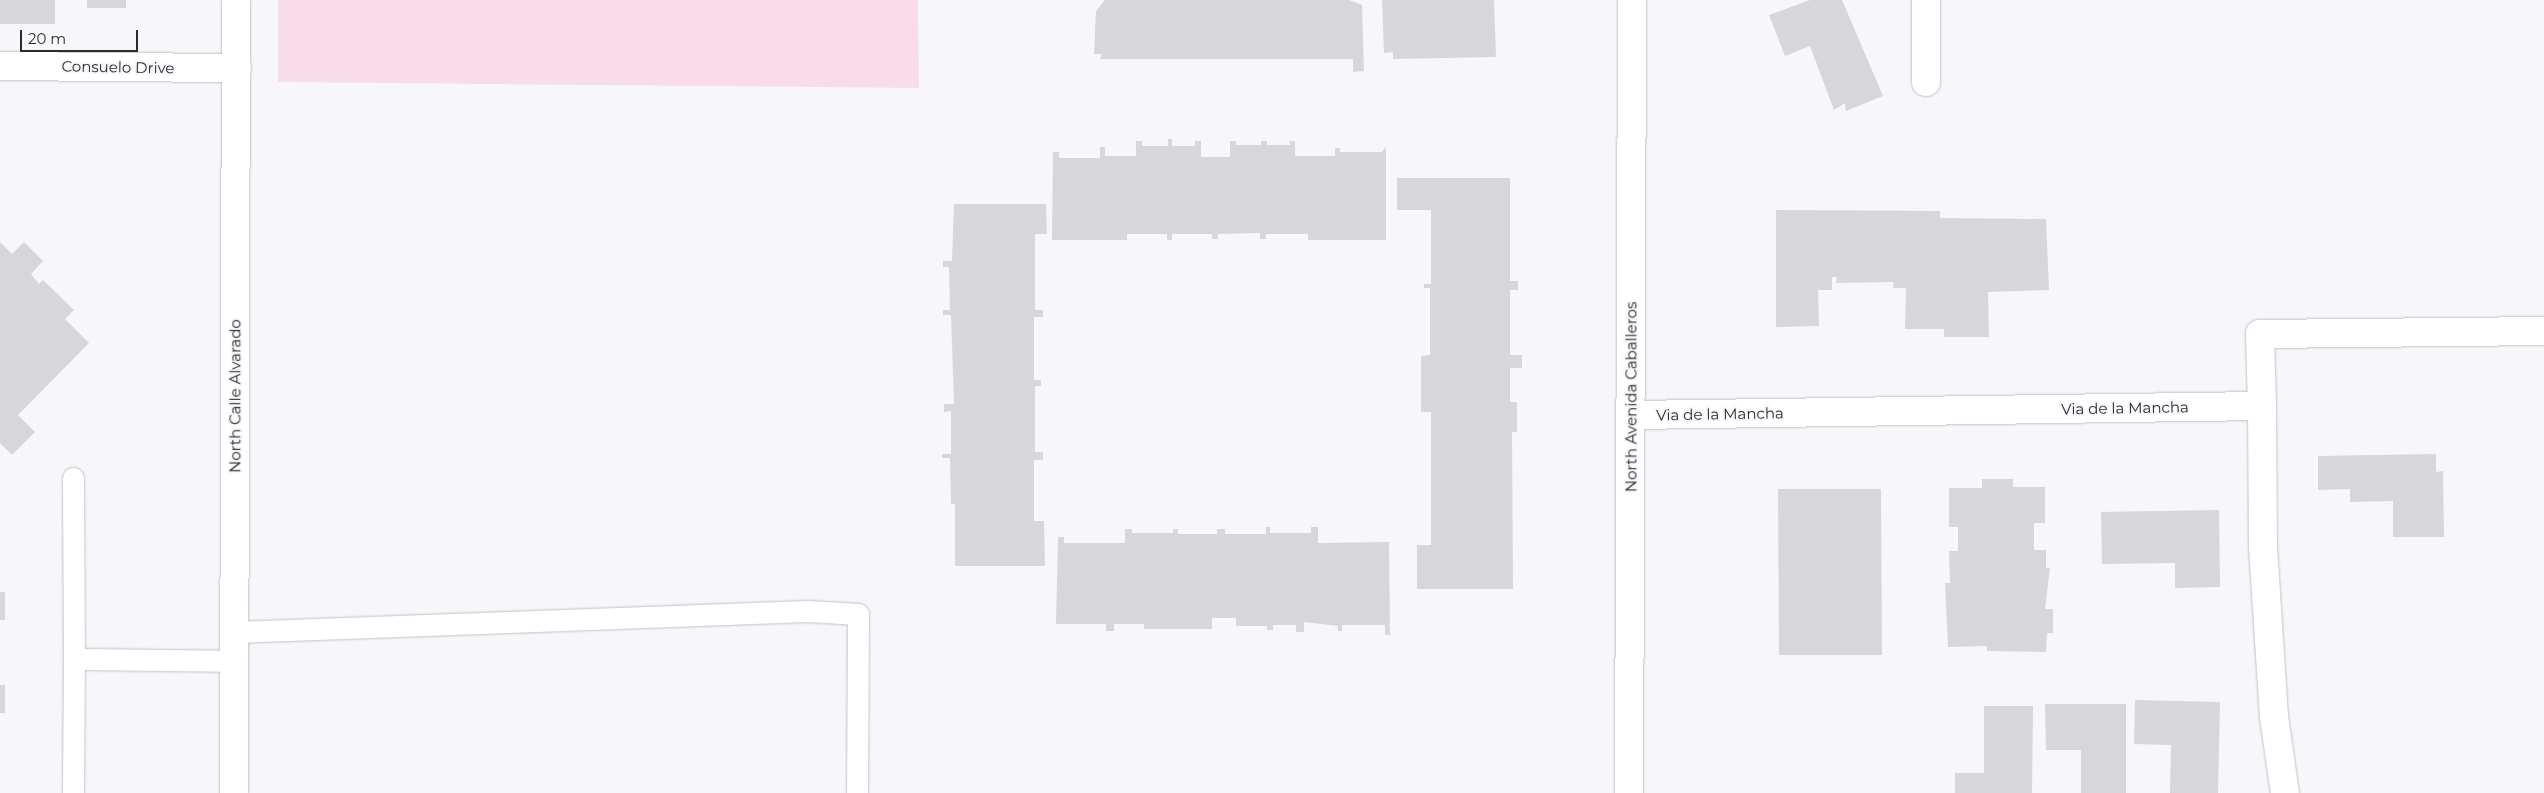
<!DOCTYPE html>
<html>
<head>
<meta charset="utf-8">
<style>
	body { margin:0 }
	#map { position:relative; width:2544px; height:793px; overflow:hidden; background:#f7f7fb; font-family:Montserrat,sans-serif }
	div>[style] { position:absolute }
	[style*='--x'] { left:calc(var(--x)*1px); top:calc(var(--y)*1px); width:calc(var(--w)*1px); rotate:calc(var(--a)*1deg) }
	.green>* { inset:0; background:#f9dcea }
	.building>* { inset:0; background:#d7d6d9 }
	.roads { filter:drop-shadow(0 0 1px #c1c2c6) drop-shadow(0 0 1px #c1c2c6) }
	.lane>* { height:21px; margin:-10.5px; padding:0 10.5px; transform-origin:10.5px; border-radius:10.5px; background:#fff }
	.street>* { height:28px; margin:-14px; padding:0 14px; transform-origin:14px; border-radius:14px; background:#fff }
	.secondary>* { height:28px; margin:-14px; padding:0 14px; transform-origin:14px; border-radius:14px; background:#fff }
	span { translate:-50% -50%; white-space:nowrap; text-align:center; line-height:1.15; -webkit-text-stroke:4px #f7f7fb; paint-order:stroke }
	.street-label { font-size:15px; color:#2c2c2e }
	.scale { position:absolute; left:20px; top:30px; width:118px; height:22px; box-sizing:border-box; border:2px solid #2c2c2e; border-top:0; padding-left:6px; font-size:15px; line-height:18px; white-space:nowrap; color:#2c2c2e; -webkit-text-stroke:4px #f7f7fb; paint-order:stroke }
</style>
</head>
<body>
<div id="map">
	<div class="green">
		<i style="clip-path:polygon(278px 0,918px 0,919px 88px,278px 82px)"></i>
	</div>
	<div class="building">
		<i style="clip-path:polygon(0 0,55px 0,55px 24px,0 24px)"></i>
		<i style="clip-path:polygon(87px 0,126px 0,126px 8px,87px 8px)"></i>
		<i style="clip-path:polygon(1105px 0,1349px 0,1362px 5px,1364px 71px,1353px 72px,1353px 59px,1100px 59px,1102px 54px,1094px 54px,1096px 11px)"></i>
		<i style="clip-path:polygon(1382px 0,1494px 0,1496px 57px,1393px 59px,1393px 52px,1384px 53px)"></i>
		<i style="clip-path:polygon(1810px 0,1842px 0,1883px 96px,1846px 111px,1845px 103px,1834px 110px,1810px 46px,1785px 56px,1769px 15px)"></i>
		<i style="clip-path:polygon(1168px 139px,1172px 139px,1172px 146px,1195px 146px,1195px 141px,1201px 141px,1201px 157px,1230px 157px,1230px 141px,1236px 141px,1236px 145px,1261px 145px,1261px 141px,1267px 141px,1267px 145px,1290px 145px,1290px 141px,1295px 141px,1295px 156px,1335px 156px,1335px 148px,1340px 148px,1340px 152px,1382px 152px,1386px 147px,1386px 240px,1308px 240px,1308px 234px,1266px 234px,1266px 239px,1260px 239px,1260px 233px,1218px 234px,1218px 239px,1212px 239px,1212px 234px,1172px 234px,1172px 240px,1167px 240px,1167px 234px,1127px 234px,1127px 240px,1052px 240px,1053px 152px,1059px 152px,1059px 158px,1100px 158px,1100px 147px,1105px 147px,1105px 156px,1136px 156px,1136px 141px,1142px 141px,1142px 146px,1168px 146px)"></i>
		<i style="clip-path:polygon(1397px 178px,1510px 178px,1510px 281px,1518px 281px,1518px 290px,1510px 290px,1510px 355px,1522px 355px,1522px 368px,1510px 368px,1510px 402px,1517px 402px,1517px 432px,1512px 432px,1513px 589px,1417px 589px,1417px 545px,1431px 545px,1431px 412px,1421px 412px,1421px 356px,1430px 355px,1430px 288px,1424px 288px,1424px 284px,1431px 284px,1431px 210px,1397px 210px)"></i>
		<i style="clip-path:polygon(954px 204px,1046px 204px,1047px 234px,1035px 234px,1035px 310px,1043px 310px,1043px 317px,1034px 317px,1034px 380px,1041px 380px,1041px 386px,1035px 386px,1035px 452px,1043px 452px,1043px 460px,1034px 460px,1034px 521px,1044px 521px,1045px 566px,955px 566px,955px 504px,951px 504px,950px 458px,942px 458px,942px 454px,951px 454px,951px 411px,944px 412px,944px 404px,954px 404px,951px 315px,943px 315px,943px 310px,950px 310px,949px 267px,943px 267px,943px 261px,952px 261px)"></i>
		<i style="clip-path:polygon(1776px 210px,1940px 211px,1940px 218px,2046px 219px,2049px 290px,1988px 292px,1989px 337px,1944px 337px,1944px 329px,1905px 329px,1906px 288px,1893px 288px,1894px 282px,1836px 283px,1837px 277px,1832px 277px,1832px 290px,1818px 290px,1819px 326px,1776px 327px)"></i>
		<i style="clip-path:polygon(0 242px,12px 254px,24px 242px,43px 261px,31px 274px,39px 284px,43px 280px,74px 310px,65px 319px,89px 343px,18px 415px,35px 432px,12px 455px,0 443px)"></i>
		<i style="clip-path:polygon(2436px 454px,2436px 472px,2443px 471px,2444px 537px,2393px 537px,2393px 501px,2350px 502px,2350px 489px,2318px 490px,2318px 456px)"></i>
		<i style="clip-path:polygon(1982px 479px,2013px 479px,2013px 487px,2045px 487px,2045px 523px,2034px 523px,2034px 550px,2046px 550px,2046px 568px,2050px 568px,2045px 609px,2053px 609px,2053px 633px,2047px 633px,2046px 652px,1987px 651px,1987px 646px,1948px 647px,1945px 583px,1950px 583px,1949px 551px,1958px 551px,1958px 527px,1949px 527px,1949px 488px,1982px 488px)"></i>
		<i style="clip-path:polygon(1778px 489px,1881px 489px,1882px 655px,1779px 655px)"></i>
		<i style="clip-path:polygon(2219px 510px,2220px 587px,2175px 588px,2175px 563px,2102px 564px,2101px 512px)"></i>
		<i style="clip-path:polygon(1266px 527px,1270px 527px,1270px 533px,1311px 533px,1311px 527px,1318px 527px,1318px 543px,1389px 542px,1390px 635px,1385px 635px,1385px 625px,1342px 625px,1342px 631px,1338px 631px,1338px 626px,1304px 622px,1304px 632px,1296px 632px,1296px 625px,1273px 625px,1273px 630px,1267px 630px,1267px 626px,1236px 626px,1236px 618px,1212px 618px,1212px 629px,1144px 629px,1144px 624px,1114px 624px,1114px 631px,1106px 631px,1106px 624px,1056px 624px,1058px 537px,1064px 537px,1064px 543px,1125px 543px,1125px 529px,1132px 529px,1132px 533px,1173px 533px,1173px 529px,1178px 529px,1178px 534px,1217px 534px,1217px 529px,1225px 529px,1225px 534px,1266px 534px)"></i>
		<i style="clip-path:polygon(0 592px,5px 592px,5px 620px,0 620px)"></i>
		<i style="clip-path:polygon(0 685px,5px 685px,5px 713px,0 713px)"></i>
		<i style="clip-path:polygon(2135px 700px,2220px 702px,2218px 793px,2170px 793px,2171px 745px,2134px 744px)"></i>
		<i style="clip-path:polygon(2045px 704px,2126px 704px,2126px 793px,2081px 793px,2081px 750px,2046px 750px)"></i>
		<i style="clip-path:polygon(1984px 706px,2033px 706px,2032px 793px,1955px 793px,1955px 773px,1984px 773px)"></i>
	</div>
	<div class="roads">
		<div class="lane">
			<i style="--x:73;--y:478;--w:181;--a:89.7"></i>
			<i style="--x:234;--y:632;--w:574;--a:-2.1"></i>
			<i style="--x:808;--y:611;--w:50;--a:3.4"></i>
			<i style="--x:858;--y:614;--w:179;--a:90.3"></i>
			<i style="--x:73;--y:793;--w:134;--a:-89.6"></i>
			<i style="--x:74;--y:659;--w:160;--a:0.7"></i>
		</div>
		<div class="street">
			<i style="--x:1926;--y:0;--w:82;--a:90"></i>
			<i style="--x:0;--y:66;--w:237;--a:0.5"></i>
			<i style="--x:2262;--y:406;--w:141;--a:89.6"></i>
			<i style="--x:2263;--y:547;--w:170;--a:86.3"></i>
			<i style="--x:2274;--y:717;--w:77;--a:81.8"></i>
			<i style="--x:1632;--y:415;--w:630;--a:-0.82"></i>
			<i style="--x:2262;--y:406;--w:72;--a:-91.6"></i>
			<i style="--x:2260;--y:334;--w:284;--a:-0.6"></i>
			<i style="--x:234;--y:793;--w:793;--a:-89.86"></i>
		</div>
		<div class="secondary">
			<i style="--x:1629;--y:793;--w:793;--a:-89.78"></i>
		</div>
	</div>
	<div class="street-label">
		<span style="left:118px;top:67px;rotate:1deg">Consuelo Drive</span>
		<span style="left:235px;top:396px;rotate:-90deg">North Calle Alvarado</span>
		<span style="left:1631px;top:397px;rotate:-90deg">North Avenida Caballeros</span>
		<span style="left:2125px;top:408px;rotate:-1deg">Via de la Mancha</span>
		<span style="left:1720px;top:414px;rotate:-1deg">Via de la Mancha</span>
	</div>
	<div class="scale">20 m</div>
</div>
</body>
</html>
